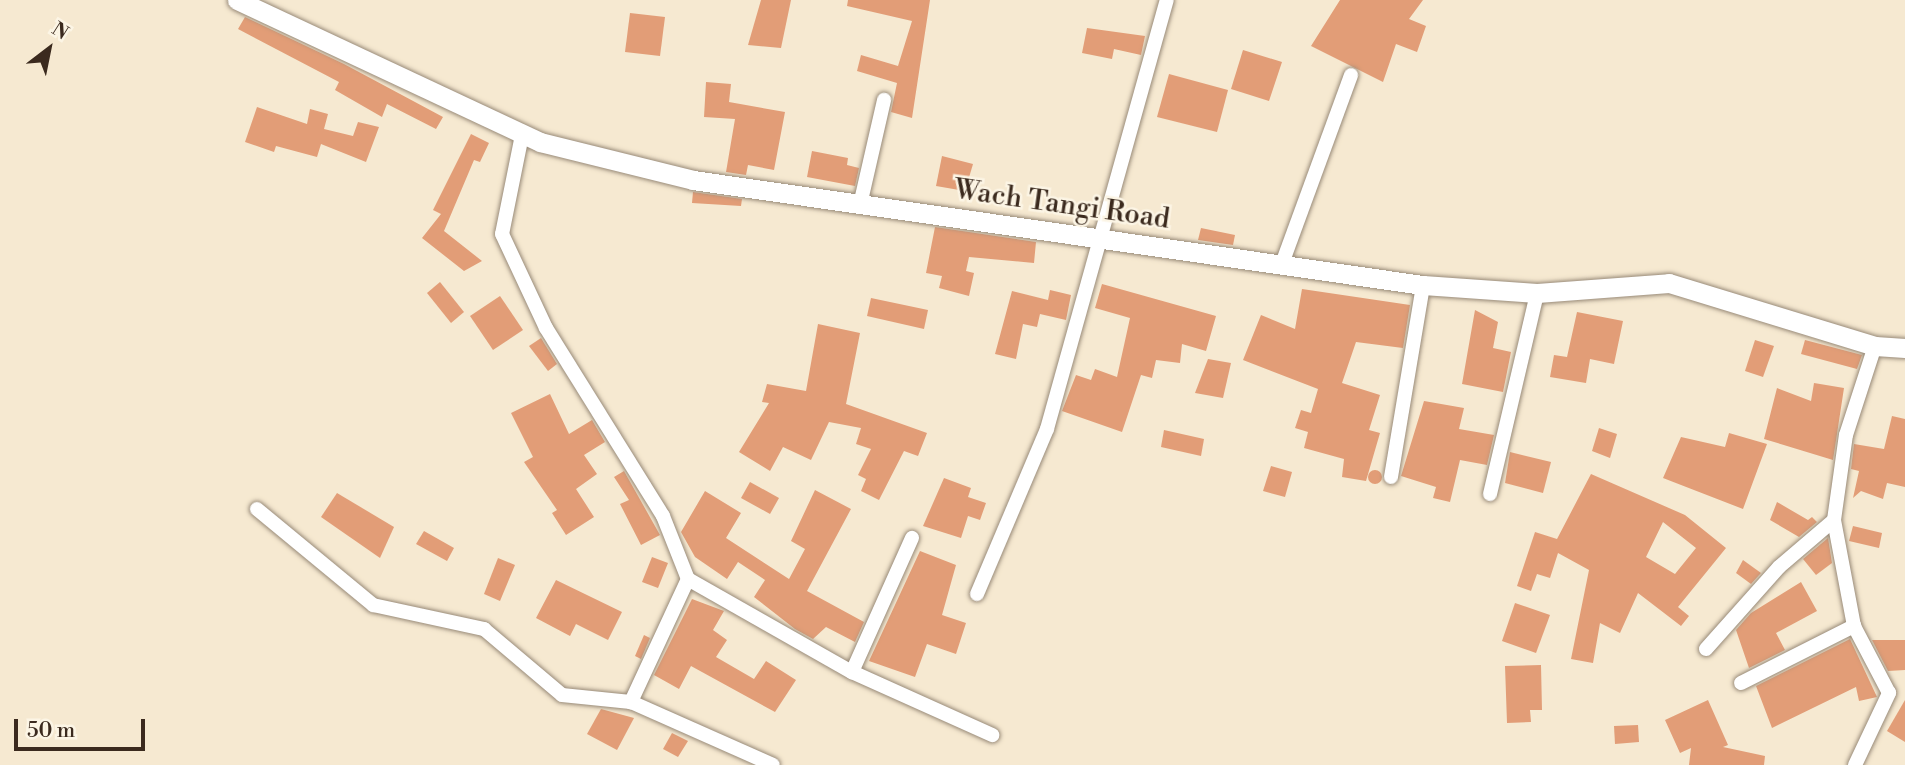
<!DOCTYPE html>
<html>
<head>
<meta charset="utf-8">
<style>
	body { margin:0 }
	#map { position:relative; width:1905px; height:765px; overflow:hidden; background:#f6e9d1; font-family:"Libre Bodoni",serif }
	div>[style] { position:absolute }
	[style*='--x'] { left:calc(var(--x)*1px); top:calc(var(--y)*1px); width:calc(var(--w)*1px); rotate:calc(var(--a)*1deg) }
	.building>* { inset:0; background:#e29d77 }
	.round { border-radius:50% }
	.roads { filter:drop-shadow(0 0 2px #988a78) drop-shadow(0 0 2px #988a78) }
	.street>* { height:14px; margin:-7px; padding:0 7px; transform-origin:7px; border-radius:7px; background:#fff }
	.secondary>* { height:19px; margin:-9.5px; padding:0 9.5px; transform-origin:9.5px; border-radius:9.5px; background:#fff }
	span { translate:-50% -50%; white-space:nowrap; text-align:center; line-height:1.15; -webkit-text-stroke:5px #fcf5e5; paint-order:stroke }
	.street-label { font-size:28px; color:#3b2a1e }
	.north { position:absolute; left:14px; top:14px; width:70px; height:70px; -webkit-text-stroke:5px #fcf5e5; paint-order:stroke; rotate:32deg; font-size:19px; font-weight:700; line-height:28px; text-align:center; color:#3b2a1e }
	.north::after { content:''; display:block; margin:auto; width:24px; height:32px; background:#3b2a1e; clip-path:polygon(50% 0,100% 100%,50% 72%,0 100%) }
	.scale { position:absolute; left:14px; top:719px; width:131px; height:32px; box-sizing:border-box; border:4px solid #3b2a1e; border-top:0; padding-left:9px; font-size:21px; line-height:24px; white-space:nowrap; color:#3b2a1e; -webkit-text-stroke:5px #fcf5e5; paint-order:stroke }
</style>
</head>
<body>
<div id="map">
	<div class="building">
		<i style="clip-path:polygon(761px 0,791px 0,781px 48px,748px 45px)"></i>
		<i style="clip-path:polygon(848px 0,930px 0,912px 118px,891px 112px,897px 83px,857px 71px,861px 55px,898px 66px,912px 21px,847px 6px)"></i>
		<i style="clip-path:polygon(1340px 0,1423px 0,1409px 19px,1426px 26px,1417px 52px,1396px 44px,1383px 82px,1311px 46px)"></i>
		<i style="clip-path:polygon(630px 13px,665px 17px,660px 56px,625px 52px)"></i>
		<i style="clip-path:polygon(245px 17px,344px 64px,443px 117px,436px 129px,387px 104px,382px 117px,335px 90px,339px 82px,238px 29px)"></i>
		<i style="clip-path:polygon(1087px 28px,1145px 36px,1141px 55px,1114px 49px,1112px 59px,1082px 53px)"></i>
		<i style="clip-path:polygon(1243px 50px,1282px 62px,1269px 101px,1231px 89px)"></i>
		<i style="clip-path:polygon(1169px 74px,1228px 90px,1217px 132px,1157px 117px)"></i>
		<i style="clip-path:polygon(706px 82px,731px 84px,729px 102px,785px 112px,774px 170px,748px 165px,746px 175px,726px 172px,735px 119px,704px 117px)"></i>
		<i style="clip-path:polygon(257px 107px,307px 124px,310px 109px,328px 114px,324px 129px,353px 136px,358px 122px,379px 127px,366px 162px,321px 144px,317px 157px,276px 146px,274px 152px,245px 142px)"></i>
		<i style="clip-path:polygon(471px 134px,489px 143px,480px 162px,474px 160px,444px 231px,482px 261px,464px 271px,422px 238px,441px 214px,433px 210px)"></i>
		<i style="clip-path:polygon(812px 151px,848px 158px,847px 165px,859px 168px,855px 186px,807px 177px)"></i>
		<i style="clip-path:polygon(942px 156px,973px 164px,965px 191px,936px 186px)"></i>
		<i style="clip-path:polygon(693px 192px,742px 199px,741px 206px,692px 203px)"></i>
		<i style="clip-path:polygon(935px 227px,1036px 242px,1034px 263px,969px 257px,966px 271px,974px 273px,969px 296px,939px 288px,942px 276px,926px 273px)"></i>
		<i style="clip-path:polygon(1201px 228px,1235px 235px,1233px 245px,1198px 240px)"></i>
		<i style="clip-path:polygon(440px 282px,464px 312px,451px 323px,427px 293px)"></i>
		<i style="clip-path:polygon(1102px 284px,1216px 316px,1206px 351px,1182px 344px,1180px 363px,1156px 360px,1152px 378px,1141px 375px,1122px 432px,1062px 411px,1076px 375px,1091px 380px,1095px 369px,1117px 377px,1130px 318px,1095px 308px)"></i>
		<i style="clip-path:polygon(1302px 289px,1410px 305px,1403px 348px,1356px 342px,1342px 383px,1380px 395px,1369px 430px,1380px 433px,1366px 481px,1342px 477px,1344px 459px,1304px 448px,1308px 432px,1295px 428px,1301px 410px,1311px 413px,1318px 389px,1243px 360px,1261px 315px,1295px 329px)"></i>
		<i style="clip-path:polygon(1050px 290px,1071px 295px,1066px 320px,1040px 314px,1037px 327px,1023px 324px,1016px 359px,995px 354px,1012px 291px,1048px 300px)"></i>
		<i style="clip-path:polygon(500px 296px,523px 330px,493px 350px,470px 316px)"></i>
		<i style="clip-path:polygon(871px 298px,928px 310px,924px 329px,867px 316px)"></i>
		<i style="clip-path:polygon(1475px 310px,1498px 322px,1493px 348px,1511px 352px,1503px 392px,1462px 384px)"></i>
		<i style="clip-path:polygon(1577px 312px,1623px 321px,1614px 364px,1590px 359px,1586px 383px,1550px 377px,1554px 355px,1567px 357px)"></i>
		<i style="clip-path:polygon(818px 324px,860px 333px,846px 404px,927px 433px,918px 456px,904px 451px,879px 500px,861px 491px,866px 479px,858px 475px,871px 449px,856px 444px,861px 428px,829px 422px,811px 460px,783px 447px,770px 471px,739px 452px,769px 403px,762px 402px,767px 384px,806px 391px)"></i>
		<i style="clip-path:polygon(541px 338px,557px 364px,548px 371px,529px 346px)"></i>
		<i style="clip-path:polygon(1755px 340px,1774px 346px,1763px 377px,1745px 371px)"></i>
		<i style="clip-path:polygon(1805px 340px,1862px 355px,1857px 369px,1801px 354px)"></i>
		<i style="clip-path:polygon(1208px 359px,1231px 363px,1223px 398px,1195px 393px)"></i>
		<i style="clip-path:polygon(1814px 383px,1844px 388px,1833px 460px,1764px 439px,1777px 388px,1811px 401px)"></i>
		<i style="clip-path:polygon(550px 394px,569px 434px,592px 420px,605px 442px,584px 455px,597px 474px,576px 489px,594px 517px,566px 535px,552px 513px,557px 510px,524px 462px,533px 457px,511px 413px)"></i>
		<i style="clip-path:polygon(1424px 401px,1464px 408px,1459px 429px,1494px 435px,1487px 465px,1460px 460px,1450px 502px,1433px 498px,1436px 487px,1401px 476px)"></i>
		<i style="clip-path:polygon(1892px 416px,1905px 419px,1905px 487px,1887px 483px,1883px 499px,1861px 491px,1853px 498px,1859px 471px,1851px 469px,1854px 444px,1884px 449px)"></i>
		<i style="clip-path:polygon(1599px 428px,1617px 434px,1610px 458px,1592px 451px)"></i>
		<i style="clip-path:polygon(1164px 430px,1204px 439px,1201px 456px,1161px 447px)"></i>
		<i style="clip-path:polygon(1729px 433px,1767px 444px,1743px 509px,1663px 478px,1681px 437px,1725px 447px)"></i>
		<i style="clip-path:polygon(1510px 452px,1551px 462px,1543px 493px,1505px 483px)"></i>
		<i style="clip-path:polygon(1271px 466px,1292px 472px,1285px 497px,1263px 491px)"></i>
		<i class="round" style="left:1368px;top:470px;width:14px;height:14px"></i>
		<i style="clip-path:polygon(624px 471px,660px 535px,641px 545px,620px 504px,629px 500px,614px 477px)"></i>
		<i style="clip-path:polygon(evenodd,1591px 474px,1685px 515px,1726px 548px,1678px 607px,1689px 616px,1681px 626px,1638px 593px,1620px 633px,1600px 623px,1593px 663px,1571px 659px,1589px 570px,1558px 553px,1550px 578px,1537px 574px,1531px 591px,1517px 586px,1535px 532px,1557px 539px,1591px 474px,1663px 522px,1696px 548px,1675px 574px,1646px 557px,1663px 522px)"></i>
		<i style="clip-path:polygon(944px 478px,971px 488px,968px 497px,986px 503px,980px 520px,968px 516px,961px 538px,923px 526px)"></i>
		<i style="clip-path:polygon(750px 482px,779px 498px,770px 514px,741px 498px)"></i>
		<i style="clip-path:polygon(815px 490px,851px 509px,807px 591px,864px 622px,855px 642px,826px 627px,813px 639px,795px 629px,754px 597px,765px 580px,738px 562px,727px 579px,695px 557px,681px 532px,705px 491px,741px 513px,726px 538px,789px 579px,805px 549px,791px 541px)"></i>
		<i style="clip-path:polygon(337px 493px,394px 527px,380px 558px,321px 517px)"></i>
		<i style="clip-path:polygon(1777px 502px,1808px 520px,1812px 517px,1817px 522px,1799px 537px,1770px 520px)"></i>
		<i style="clip-path:polygon(1853px 526px,1882px 533px,1879px 548px,1849px 541px)"></i>
		<i style="clip-path:polygon(424px 531px,454px 548px,447px 561px,416px 544px)"></i>
		<i style="clip-path:polygon(1828px 538px,1832px 563px,1816px 575px,1803px 559px)"></i>
		<i style="clip-path:polygon(920px 551px,956px 565px,942px 615px,966px 623px,956px 654px,927px 644px,915px 677px,869px 661px)"></i>
		<i style="clip-path:polygon(652px 557px,668px 563px,658px 588px,642px 582px)"></i>
		<i style="clip-path:polygon(498px 558px,515px 565px,500px 601px,484px 594px)"></i>
		<i style="clip-path:polygon(1743px 560px,1761px 573px,1751px 584px,1736px 573px)"></i>
		<i style="clip-path:polygon(556px 580px,622px 612px,608px 640px,576px 624px,570px 636px,536px 618px)"></i>
		<i style="clip-path:polygon(1801px 582px,1817px 611px,1776px 633px,1785px 650px,1749px 668px,1736px 630px,1751px 613px)"></i>
		<i style="clip-path:polygon(692px 599px,724px 611px,713px 630px,727px 640px,716px 657px,754px 679px,766px 661px,796px 680px,775px 712px,691px 666px,679px 689px,654px 675px)"></i>
		<i style="clip-path:polygon(1515px 603px,1550px 615px,1536px 653px,1502px 641px)"></i>
		<i style="clip-path:polygon(644px 635px,650px 638px,641px 659px,635px 656px)"></i>
		<i style="clip-path:polygon(1850px 639px,1877px 697px,1859px 701px,1856px 687px,1772px 728px,1756px 686px)"></i>
		<i style="clip-path:polygon(1872px 640px,1905px 640px,1905px 670px,1888px 671px)"></i>
		<i style="clip-path:polygon(1541px 665px,1542px 710px,1530px 710px,1531px 722px,1507px 723px,1505px 666px)"></i>
		<i style="clip-path:polygon(1708px 700px,1728px 745px,1723px 747px,1765px 756px,1764px 765px,1689px 765px,1691px 748px,1680px 753px,1665px 720px)"></i>
		<i style="clip-path:polygon(1905px 700px,1905px 742px,1887px 731px)"></i>
		<i style="clip-path:polygon(601px 709px,634px 718px,617px 750px,587px 734px)"></i>
		<i style="clip-path:polygon(1638px 725px,1639px 742px,1615px 744px,1614px 726px)"></i>
		<i style="clip-path:polygon(672px 733px,688px 741px,678px 757px,663px 749px)"></i>
	</div>
	<div class="roads">
		<div class="street">
			<i style="--x:522;--y:135;--w:101;--a:101.4"></i>
			<i style="--x:502;--y:234;--w:104;--a:64.9"></i>
			<i style="--x:546;--y:328;--w:221;--a:58.1"></i>
			<i style="--x:663;--y:516;--w:68;--a:68.4"></i>
			<i style="--x:688;--y:579;--w:136;--a:114.9"></i>
			<i style="--x:631;--y:702;--w:155;--a:23.9"></i>
			<i style="--x:860;--y:205;--w:108;--a:-77.1"></i>
			<i style="--x:1283;--y:261;--w:198;--a:-69.9"></i>
			<i style="--x:1391;--y:477;--w:195;--a:-80.5"></i>
			<i style="--x:1490;--y:494;--w:206;--a:-76.8"></i>
			<i style="--x:257;--y:509;--w:151;--a:39.6"></i>
			<i style="--x:373;--y:605;--w:114;--a:12.2"></i>
			<i style="--x:484;--y:629;--w:102;--a:40.2"></i>
			<i style="--x:562;--y:695;--w:69;--a:5.8"></i>
			<i style="--x:688;--y:579;--w:189;--a:29.6"></i>
			<i style="--x:852;--y:672;--w:154;--a:24.2"></i>
			<i style="--x:977;--y:594;--w:179;--a:-67"></i>
			<i style="--x:1047;--y:429;--w:445;--a:-74.4"></i>
			<i style="--x:1706;--y:649;--w:110;--a:-48.3"></i>
			<i style="--x:1779;--y:567;--w:72;--a:-40.5"></i>
			<i style="--x:852;--y:672;--w:147;--a:-65.9"></i>
			<i style="--x:1741;--y:683;--w:127;--a:-26.8"></i>
			<i style="--x:1855;--y:765;--w:80;--a:-64.7"></i>
			<i style="--x:1889;--y:693;--w:76;--a:-117.6"></i>
			<i style="--x:1854;--y:626;--w:108;--a:-100.7"></i>
			<i style="--x:1834;--y:520;--w:86;--a:-82"></i>
			<i style="--x:1846;--y:435;--w:94;--a:-72"></i>
		</div>
		<div class="secondary">
			<i style="--x:237;--y:0;--w:335;--a:25.1"></i>
			<i style="--x:540;--y:142;--w:158;--a:13.9"></i>
			<i style="--x:693;--y:180;--w:738;--a:8.19"></i>
			<i style="--x:1423;--y:285;--w:114;--a:4"></i>
			<i style="--x:1537;--y:293;--w:132;--a:-4.3"></i>
			<i style="--x:1669;--y:283;--w:215;--a:17"></i>
			<i style="--x:1875;--y:346;--w:30;--a:4"></i>
		</div>
	</div>
	<div class="street-label">
		<span style="left:1062px;top:205px;rotate:8deg">Wach Tangi Road</span>
	</div>
	<div class="north">N</div>
	<div class="scale">50 m</div>
</div>
</body>
</html>
